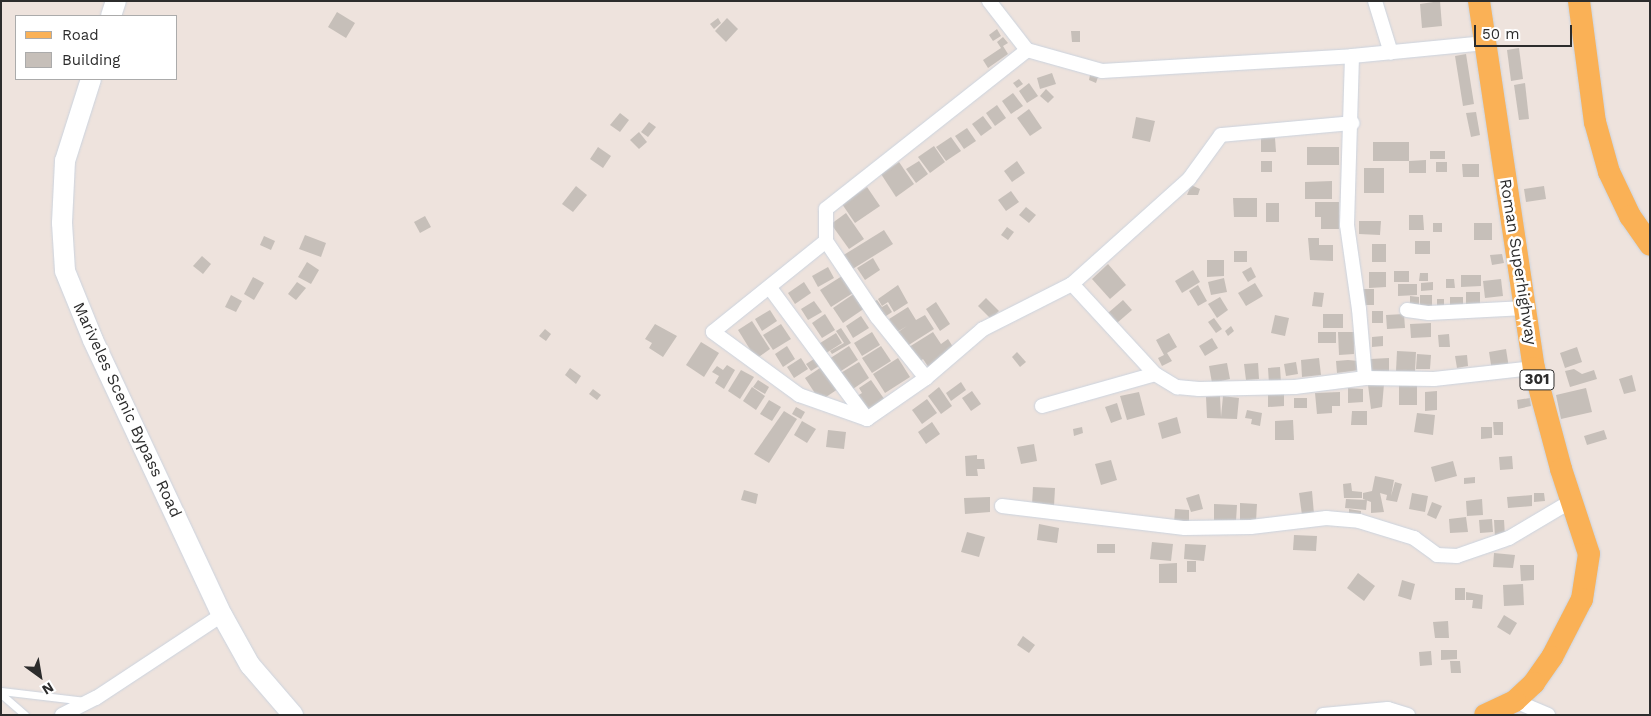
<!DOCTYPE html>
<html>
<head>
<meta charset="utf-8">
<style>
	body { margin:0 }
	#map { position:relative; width:1651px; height:716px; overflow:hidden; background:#eee3dd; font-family:"Work Sans",sans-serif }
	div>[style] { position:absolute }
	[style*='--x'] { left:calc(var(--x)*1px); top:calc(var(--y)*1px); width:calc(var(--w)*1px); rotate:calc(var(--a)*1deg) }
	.building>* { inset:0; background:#c6bfb9 }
	.roads { filter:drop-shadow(0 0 1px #cbd3de) drop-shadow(0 0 1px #cbd3de) }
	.service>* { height:7px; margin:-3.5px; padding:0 3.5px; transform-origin:3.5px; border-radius:3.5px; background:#fff }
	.minor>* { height:14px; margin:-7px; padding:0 7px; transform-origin:7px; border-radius:7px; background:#fff }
	.secondary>* { height:20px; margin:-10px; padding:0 10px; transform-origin:10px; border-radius:10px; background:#fff }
	.primary>* { height:22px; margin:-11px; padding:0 11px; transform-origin:11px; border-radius:11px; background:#fab156 }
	span { translate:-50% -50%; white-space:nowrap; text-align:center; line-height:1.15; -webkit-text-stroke:5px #fff; paint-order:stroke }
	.shield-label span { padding:1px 4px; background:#fff; border:1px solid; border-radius:4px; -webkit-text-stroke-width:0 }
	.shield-label { font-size:15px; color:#2c2c2c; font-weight:700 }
	.street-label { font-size:16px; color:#2c2c2c }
	.frame { position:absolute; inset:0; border:2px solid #2c2c2c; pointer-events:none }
	.legend { position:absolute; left:15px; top:15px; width:162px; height:65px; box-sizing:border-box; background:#fff; border:1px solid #ababab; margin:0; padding:6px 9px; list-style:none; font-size:15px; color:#2c2c2c }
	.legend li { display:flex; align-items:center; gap:10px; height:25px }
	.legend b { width:25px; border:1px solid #ababab }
	.north { position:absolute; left:15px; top:651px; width:50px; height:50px; -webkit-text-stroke:4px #fff; paint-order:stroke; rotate:148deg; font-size:14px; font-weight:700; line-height:20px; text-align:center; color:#2c2c2c }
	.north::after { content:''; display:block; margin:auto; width:18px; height:22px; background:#2c2c2c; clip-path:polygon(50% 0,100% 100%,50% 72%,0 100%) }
	.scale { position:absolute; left:1474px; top:25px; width:98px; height:22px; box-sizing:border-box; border:2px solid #2c2c2c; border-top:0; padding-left:6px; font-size:15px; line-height:18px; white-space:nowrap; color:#2c2c2c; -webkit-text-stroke:4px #fff; paint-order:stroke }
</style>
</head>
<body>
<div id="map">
	<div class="building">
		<i style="clip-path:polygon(1440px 1px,1442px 26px,1422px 28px,1420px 4px)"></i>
		<i style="clip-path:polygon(337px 12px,355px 23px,346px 38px,328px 27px)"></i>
		<i style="clip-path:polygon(718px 18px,721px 23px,714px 29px,710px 24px)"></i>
		<i style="clip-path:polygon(727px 18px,738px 29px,726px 42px,715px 31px)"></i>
		<i style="clip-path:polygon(997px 29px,1001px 36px,993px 41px,989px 35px)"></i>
		<i style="clip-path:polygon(1071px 31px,1080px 31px,1080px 42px,1072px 42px)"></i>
		<i style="clip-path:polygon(1003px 37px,1008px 43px,1003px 46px,1008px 54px,988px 68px,983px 60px,1001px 48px,997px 42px)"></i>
		<i style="clip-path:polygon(1519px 48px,1523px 79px,1511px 81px,1507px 50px)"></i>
		<i style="clip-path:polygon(1466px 54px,1474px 104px,1463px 106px,1455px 56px)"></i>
		<i style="clip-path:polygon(1052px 73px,1056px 84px,1040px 89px,1037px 78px)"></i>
		<i style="clip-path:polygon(1090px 75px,1098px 77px,1096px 83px,1089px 80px)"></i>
		<i style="clip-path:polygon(1019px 79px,1023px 84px,1017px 88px,1013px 83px)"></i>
		<i style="clip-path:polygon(1029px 83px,1038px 96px,1027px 103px,1019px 91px)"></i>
		<i style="clip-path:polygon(1525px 83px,1529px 119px,1519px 120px,1514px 85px)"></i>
		<i style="clip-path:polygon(1046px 89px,1054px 97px,1048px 103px,1040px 96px)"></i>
		<i style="clip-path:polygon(1013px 93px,1023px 106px,1011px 114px,1002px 101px)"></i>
		<i style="clip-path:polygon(997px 105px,1006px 118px,995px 126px,986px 113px)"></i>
		<i style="clip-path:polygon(1029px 109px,1042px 128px,1030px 136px,1017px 118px)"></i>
		<i style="clip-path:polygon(1476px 112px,1480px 135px,1471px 137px,1466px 113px)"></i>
		<i style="clip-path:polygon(620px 113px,629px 120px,620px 132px,610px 125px)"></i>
		<i style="clip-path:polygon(983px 116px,992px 128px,981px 136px,972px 124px)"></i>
		<i style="clip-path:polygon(1136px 117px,1155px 121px,1150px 142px,1132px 138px)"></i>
		<i style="clip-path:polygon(649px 122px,656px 127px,648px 137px,641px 132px)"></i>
		<i style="clip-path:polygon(967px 128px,976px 141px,964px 149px,955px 136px)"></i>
		<i style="clip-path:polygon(639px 132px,647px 142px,639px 149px,630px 140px)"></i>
		<i style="clip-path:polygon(951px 137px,961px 151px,946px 161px,936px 147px)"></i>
		<i style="clip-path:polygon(1261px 138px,1275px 138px,1276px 152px,1261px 152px)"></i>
		<i style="clip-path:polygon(1373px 142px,1409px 142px,1409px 161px,1373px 161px)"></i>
		<i style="clip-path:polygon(934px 146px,945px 162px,930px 173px,918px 157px)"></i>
		<i style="clip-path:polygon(598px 147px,611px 156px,603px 168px,590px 159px)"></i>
		<i style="clip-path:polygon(1307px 147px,1339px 147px,1339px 165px,1307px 165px)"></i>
		<i style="clip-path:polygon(1430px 151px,1445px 151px,1445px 159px,1430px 159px)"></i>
		<i style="clip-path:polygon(1426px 160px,1426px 173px,1409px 173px,1409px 161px)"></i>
		<i style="clip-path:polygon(919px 161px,928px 174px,916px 183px,906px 169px)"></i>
		<i style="clip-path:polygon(1017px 161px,1025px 173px,1012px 182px,1004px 171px)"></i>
		<i style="clip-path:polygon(1261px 161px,1272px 161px,1272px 172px,1261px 172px)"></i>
		<i style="clip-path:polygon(899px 162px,914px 184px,896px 197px,881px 174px)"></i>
		<i style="clip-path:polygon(1436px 162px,1447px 162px,1447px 172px,1436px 172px)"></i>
		<i style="clip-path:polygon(1462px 164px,1479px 164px,1479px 177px,1463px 177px)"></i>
		<i style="clip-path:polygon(1364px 168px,1384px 168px,1384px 193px,1364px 193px)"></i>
		<i style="clip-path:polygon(1332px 181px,1332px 199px,1305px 199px,1305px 182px)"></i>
		<i style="clip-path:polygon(1191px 185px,1200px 189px,1198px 195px,1187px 195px)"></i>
		<i style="clip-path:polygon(576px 186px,587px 195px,573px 212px,562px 204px)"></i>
		<i style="clip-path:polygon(1544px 186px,1546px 199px,1526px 202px,1524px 189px)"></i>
		<i style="clip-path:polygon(867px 187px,880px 206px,855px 223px,842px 204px)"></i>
		<i style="clip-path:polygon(1011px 191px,1019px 202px,1006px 211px,998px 200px)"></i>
		<i style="clip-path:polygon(1233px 198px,1257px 198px,1257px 217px,1234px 217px)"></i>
		<i style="clip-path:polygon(1315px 202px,1339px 202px,1339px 229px,1321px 229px,1321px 217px,1315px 217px)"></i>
		<i style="clip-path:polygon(1266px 203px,1279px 203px,1279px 222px,1266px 222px)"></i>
		<i style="clip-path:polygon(1026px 207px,1036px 215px,1029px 223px,1019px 215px)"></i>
		<i style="clip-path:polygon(846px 213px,864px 239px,849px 249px,831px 224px)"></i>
		<i style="clip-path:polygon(1409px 215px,1423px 215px,1424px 230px,1409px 230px)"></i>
		<i style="clip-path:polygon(425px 216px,431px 227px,420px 233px,414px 222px)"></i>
		<i style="clip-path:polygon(1359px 221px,1381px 221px,1380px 235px,1359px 234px)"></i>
		<i style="clip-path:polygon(1433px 223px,1442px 223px,1442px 232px,1433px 232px)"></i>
		<i style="clip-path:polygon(1474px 223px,1492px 223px,1492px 240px,1474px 240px)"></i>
		<i style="clip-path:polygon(1007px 227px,1014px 232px,1008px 240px,1001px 235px)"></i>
		<i style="clip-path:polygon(884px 230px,893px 244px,851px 270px,842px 256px)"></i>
		<i style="clip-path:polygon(305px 235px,326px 243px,321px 257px,299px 249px)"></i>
		<i style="clip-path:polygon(264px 236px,275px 241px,271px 250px,260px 245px)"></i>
		<i style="clip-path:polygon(1308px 238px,1319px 238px,1319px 245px,1333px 245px,1333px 261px,1310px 260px)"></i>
		<i style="clip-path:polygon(1415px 241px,1430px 241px,1430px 254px,1415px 254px)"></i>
		<i style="clip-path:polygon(1372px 244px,1386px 244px,1386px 262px,1372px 262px)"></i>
		<i style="clip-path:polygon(1234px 251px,1247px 251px,1247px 262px,1234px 262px)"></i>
		<i style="clip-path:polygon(1502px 254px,1504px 263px,1492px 265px,1490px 255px)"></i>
		<i style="clip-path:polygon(202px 256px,211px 264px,203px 274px,193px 266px)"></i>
		<i style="clip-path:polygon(873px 258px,880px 270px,865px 280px,857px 268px)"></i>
		<i style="clip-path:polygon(1207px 260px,1224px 260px,1224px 276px,1207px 277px)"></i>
		<i style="clip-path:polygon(307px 262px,319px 270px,311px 284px,298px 277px)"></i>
		<i style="clip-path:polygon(1108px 264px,1126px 285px,1110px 299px,1092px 279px)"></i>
		<i style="clip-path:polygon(828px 267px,834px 278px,818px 287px,812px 276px)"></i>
		<i style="clip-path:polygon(1251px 267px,1256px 277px,1248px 282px,1242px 272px)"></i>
		<i style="clip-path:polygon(1193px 270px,1200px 282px,1182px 293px,1175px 281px)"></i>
		<i style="clip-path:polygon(1394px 271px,1409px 271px,1409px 282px,1394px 282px)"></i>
		<i style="clip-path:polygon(1369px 272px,1386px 272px,1386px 287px,1369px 288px)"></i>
		<i style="clip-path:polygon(1420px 273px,1428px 273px,1428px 281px,1419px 281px)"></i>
		<i style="clip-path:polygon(1461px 275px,1481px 275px,1481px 286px,1461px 287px)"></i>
		<i style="clip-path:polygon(842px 276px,853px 293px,831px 307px,820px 290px)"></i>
		<i style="clip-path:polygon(253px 277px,264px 283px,254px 300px,244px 294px)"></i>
		<i style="clip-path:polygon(1224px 278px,1227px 292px,1211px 295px,1208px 282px)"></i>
		<i style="clip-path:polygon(1446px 279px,1454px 279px,1455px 288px,1446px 288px)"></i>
		<i style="clip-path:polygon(1501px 279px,1503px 296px,1485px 298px,1483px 281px)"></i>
		<i style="clip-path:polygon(297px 282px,306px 288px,296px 300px,288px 294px)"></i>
		<i style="clip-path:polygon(804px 282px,811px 293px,795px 304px,788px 293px)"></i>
		<i style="clip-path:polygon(1433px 282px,1433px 290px,1421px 291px,1421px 283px)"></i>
		<i style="clip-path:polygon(1255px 283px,1263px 296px,1246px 306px,1238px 293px)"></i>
		<i style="clip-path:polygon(1398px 284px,1417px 284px,1417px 295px,1398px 296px)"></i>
		<i style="clip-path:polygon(898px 285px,908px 303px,894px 312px,888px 302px,882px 306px,878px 299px)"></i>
		<i style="clip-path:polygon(1198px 285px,1207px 301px,1198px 306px,1189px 291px)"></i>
		<i style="clip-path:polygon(1362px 289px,1374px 289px,1374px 305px,1362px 305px)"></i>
		<i style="clip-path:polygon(1314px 292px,1324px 293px,1322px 307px,1312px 306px)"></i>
		<i style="clip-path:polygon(1466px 292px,1480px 292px,1480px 305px,1466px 305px)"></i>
		<i style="clip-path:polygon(855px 293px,865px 308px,843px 323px,833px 308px)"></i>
		<i style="clip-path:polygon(231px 295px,242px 301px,236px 312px,225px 307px)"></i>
		<i style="clip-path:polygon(1420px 295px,1432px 295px,1432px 309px,1420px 310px)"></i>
		<i style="clip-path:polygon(1410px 296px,1419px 297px,1419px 306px,1410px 306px)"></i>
		<i style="clip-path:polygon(1220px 297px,1228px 310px,1217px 318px,1208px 304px)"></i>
		<i style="clip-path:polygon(1450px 297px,1463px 297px,1463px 306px,1450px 306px)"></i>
		<i style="clip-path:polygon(986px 298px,999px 311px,991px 319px,978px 306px)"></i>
		<i style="clip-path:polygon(1437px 299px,1444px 299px,1444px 307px,1437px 307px)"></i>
		<i style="clip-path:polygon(877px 300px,882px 307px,887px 304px,892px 312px,883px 318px,873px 302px)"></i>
		<i style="clip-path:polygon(1123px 300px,1132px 310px,1117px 323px,1108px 313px)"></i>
		<i style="clip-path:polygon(814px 301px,822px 312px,808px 320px,801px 309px)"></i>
		<i style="clip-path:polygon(936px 302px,950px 324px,940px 331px,926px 309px)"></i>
		<i style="clip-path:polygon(908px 307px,916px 320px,925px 315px,934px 329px,904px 348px,895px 334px,907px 326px,897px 332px,889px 319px)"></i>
		<i style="clip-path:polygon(770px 310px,777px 321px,762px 331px,755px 319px)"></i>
		<i style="clip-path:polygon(1372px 311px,1383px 311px,1383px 323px,1372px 323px)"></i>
		<i style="clip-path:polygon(825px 314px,835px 330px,822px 338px,812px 323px)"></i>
		<i style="clip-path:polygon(1323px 314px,1343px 314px,1343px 328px,1323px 328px)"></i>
		<i style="clip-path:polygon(1404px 314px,1405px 328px,1387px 329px,1386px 315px)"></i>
		<i style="clip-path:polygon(1275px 315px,1289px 318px,1285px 336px,1271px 333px)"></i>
		<i style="clip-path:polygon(861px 316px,869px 328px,853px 338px,846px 326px)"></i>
		<i style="clip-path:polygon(1214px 318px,1222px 329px,1216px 333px,1208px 322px)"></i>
		<i style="clip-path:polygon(752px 321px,770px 349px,756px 359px,738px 330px)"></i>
		<i style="clip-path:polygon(1431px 323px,1431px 337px,1411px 338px,1410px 324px)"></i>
		<i style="clip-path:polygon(655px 324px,677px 336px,663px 357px,649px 348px,652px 343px,645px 339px)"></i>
		<i style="clip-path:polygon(781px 324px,791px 339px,773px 350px,763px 335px)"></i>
		<i style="clip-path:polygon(1231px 326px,1234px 331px,1228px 336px,1225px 331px)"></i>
		<i style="clip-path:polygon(841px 328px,851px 343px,832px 354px,830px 351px,844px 343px,836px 331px)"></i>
		<i style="clip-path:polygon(545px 329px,551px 334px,546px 341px,539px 336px)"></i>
		<i style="clip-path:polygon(872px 332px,880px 345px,862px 356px,854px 343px)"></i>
		<i style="clip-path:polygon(933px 332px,941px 344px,948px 339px,955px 350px,929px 368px,923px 359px,919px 362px,909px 347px)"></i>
		<i style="clip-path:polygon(1318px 332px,1336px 332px,1336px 343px,1318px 343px)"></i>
		<i style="clip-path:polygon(1338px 332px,1354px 332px,1354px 354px,1339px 355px)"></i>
		<i style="clip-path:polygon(836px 333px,842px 343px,823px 355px,817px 345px)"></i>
		<i style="clip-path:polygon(1169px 333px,1177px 347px,1167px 353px,1172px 361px,1162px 366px,1158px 358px,1164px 355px,1156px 340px)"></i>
		<i style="clip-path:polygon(1449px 334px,1450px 347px,1439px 347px,1438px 335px)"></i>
		<i style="clip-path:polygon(1383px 336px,1383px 346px,1372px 347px,1372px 337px)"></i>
		<i style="clip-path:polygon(1212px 338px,1218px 348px,1205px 356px,1199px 346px)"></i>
		<i style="clip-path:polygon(701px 342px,719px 353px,704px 377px,686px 365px)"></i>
		<i style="clip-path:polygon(787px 346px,795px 359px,783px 367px,775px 354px)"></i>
		<i style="clip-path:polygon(849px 346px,858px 360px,838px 373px,829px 359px)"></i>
		<i style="clip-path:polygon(881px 346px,891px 361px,872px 373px,862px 358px)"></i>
		<i style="clip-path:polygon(1577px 347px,1582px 362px,1565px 368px,1560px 353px)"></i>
		<i style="clip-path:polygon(1506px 349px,1509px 368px,1492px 371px,1489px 352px)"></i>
		<i style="clip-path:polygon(1397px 351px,1416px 352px,1415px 371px,1396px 371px)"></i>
		<i style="clip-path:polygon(1017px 352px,1026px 362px,1020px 367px,1012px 357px)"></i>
		<i style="clip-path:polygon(1417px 354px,1431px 355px,1430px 369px,1416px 369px)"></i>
		<i style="clip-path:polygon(1467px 355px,1468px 366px,1457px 368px,1455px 356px)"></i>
		<i style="clip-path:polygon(801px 358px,808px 369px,794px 378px,787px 367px)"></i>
		<i style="clip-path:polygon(898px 358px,910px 377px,885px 393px,873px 374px)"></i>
		<i style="clip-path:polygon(1319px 358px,1321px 375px,1302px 377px,1301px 360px)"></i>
		<i style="clip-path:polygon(1389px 358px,1389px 372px,1371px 374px,1370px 359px)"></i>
		<i style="clip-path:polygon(814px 359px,819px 366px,811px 371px,806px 364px)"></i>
		<i style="clip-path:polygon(1348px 360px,1359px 361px,1360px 370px,1337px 373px,1336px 361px)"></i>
		<i style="clip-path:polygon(859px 362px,869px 378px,850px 391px,839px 374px)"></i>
		<i style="clip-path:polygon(1296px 362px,1298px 374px,1286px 376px,1284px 364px)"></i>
		<i style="clip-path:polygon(1227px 363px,1230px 379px,1212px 383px,1209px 366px)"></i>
		<i style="clip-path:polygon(1258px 363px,1259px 379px,1246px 380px,1244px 364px)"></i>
		<i style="clip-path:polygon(727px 365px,735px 370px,724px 389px,715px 383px,719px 376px,712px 372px,717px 366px,723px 370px)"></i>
		<i style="clip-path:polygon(823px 366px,838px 389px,820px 401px,805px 378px)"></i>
		<i style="clip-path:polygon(1280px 367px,1281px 383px,1269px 384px,1268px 368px)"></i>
		<i style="clip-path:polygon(570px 368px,581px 376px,576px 384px,565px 375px)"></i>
		<i style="clip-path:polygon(1574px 369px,1582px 374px,1594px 370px,1597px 379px,1570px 387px,1565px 371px)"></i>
		<i style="clip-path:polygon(741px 370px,754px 377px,740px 399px,728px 391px)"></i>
		<i style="clip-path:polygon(1632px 375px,1636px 391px,1624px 394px,1619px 379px)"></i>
		<i style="clip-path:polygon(758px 380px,769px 387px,765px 394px,753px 387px)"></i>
		<i style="clip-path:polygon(871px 380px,887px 403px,866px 416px,857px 396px,862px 393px,859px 388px)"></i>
		<i style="clip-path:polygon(961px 382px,966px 390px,951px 401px,946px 393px)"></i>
		<i style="clip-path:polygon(1384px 384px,1382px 407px,1371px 409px,1368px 385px)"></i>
		<i style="clip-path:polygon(1399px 385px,1417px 385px,1417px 405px,1399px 405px)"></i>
		<i style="clip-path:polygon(752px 387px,765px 396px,756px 410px,743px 401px)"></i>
		<i style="clip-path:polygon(939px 387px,952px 406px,941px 414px,928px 396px)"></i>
		<i style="clip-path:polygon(1348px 388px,1363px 389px,1363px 402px,1348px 403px)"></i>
		<i style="clip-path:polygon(1586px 388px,1592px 412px,1561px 419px,1556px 395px)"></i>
		<i style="clip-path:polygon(593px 389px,601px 395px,597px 400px,589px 394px)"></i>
		<i style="clip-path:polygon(972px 391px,981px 404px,971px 411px,962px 398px)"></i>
		<i style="clip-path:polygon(1437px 391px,1437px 410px,1425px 411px,1425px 392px)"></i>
		<i style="clip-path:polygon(1139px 392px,1145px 415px,1127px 420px,1120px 396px)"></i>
		<i style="clip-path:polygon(1340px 392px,1340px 406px,1332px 406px,1332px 413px,1317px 414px,1315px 393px)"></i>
		<i style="clip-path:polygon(1284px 394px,1284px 406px,1268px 407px,1268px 395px)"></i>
		<i style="clip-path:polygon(1220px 396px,1221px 417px,1223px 396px,1239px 398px,1237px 419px,1207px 418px,1206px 397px)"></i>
		<i style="clip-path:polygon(1294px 398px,1307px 398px,1307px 408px,1294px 408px)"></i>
		<i style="clip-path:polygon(1530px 398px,1531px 406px,1518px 409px,1517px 400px)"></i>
		<i style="clip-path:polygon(927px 399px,937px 413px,922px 424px,912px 410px)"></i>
		<i style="clip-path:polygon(769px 400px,781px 407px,772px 421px,760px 414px)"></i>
		<i style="clip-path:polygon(1117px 403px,1122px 419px,1111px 423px,1105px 407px)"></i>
		<i style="clip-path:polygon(796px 407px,805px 412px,801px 419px,792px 414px)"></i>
		<i style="clip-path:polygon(1247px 410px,1262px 413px,1260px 426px,1251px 424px,1252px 419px,1245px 418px)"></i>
		<i style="clip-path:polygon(784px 411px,797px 419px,769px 463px,754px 454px)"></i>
		<i style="clip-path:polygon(1352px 411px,1367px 411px,1367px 425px,1351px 425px)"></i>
		<i style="clip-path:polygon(1417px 413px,1435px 415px,1433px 435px,1414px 432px)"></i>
		<i style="clip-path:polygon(1177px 417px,1181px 433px,1162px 439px,1158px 423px)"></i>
		<i style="clip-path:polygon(1293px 420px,1294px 440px,1275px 440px,1275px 421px)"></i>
		<i style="clip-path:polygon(802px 421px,816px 429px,807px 443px,794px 435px)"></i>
		<i style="clip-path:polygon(932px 422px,940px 434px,926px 444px,918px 432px)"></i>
		<i style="clip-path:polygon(1493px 422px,1503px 422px,1503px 435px,1494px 435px)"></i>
		<i style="clip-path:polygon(1082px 427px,1083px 433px,1074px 436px,1073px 429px)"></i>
		<i style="clip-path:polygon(1481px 427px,1492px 427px,1492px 438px,1481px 439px)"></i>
		<i style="clip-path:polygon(828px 430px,846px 432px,844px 449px,826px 447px)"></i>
		<i style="clip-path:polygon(1604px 430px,1607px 439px,1587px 445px,1584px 436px)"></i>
		<i style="clip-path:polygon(1034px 444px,1037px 461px,1021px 464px,1017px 447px)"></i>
		<i style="clip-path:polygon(977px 455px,977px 459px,984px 459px,985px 469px,977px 469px,978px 476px,966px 476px,965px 456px)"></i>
		<i style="clip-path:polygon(1512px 456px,1513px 469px,1500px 470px,1499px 457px)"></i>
		<i style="clip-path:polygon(1111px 460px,1117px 480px,1101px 485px,1095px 464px)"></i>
		<i style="clip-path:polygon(1453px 461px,1457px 476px,1435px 482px,1431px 467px)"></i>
		<i style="clip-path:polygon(1375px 476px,1394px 480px,1391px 496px,1395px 482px,1402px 484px,1397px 502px,1386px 500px,1387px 495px,1380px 493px,1384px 512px,1371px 513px,1371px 502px,1363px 499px,1363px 493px,1372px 491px)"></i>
		<i style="clip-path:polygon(1475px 477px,1475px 483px,1464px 484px,1464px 478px)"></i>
		<i style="clip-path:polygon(1351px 483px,1352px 491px,1362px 492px,1362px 498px,1344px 498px,1343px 484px)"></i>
		<i style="clip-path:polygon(1033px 487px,1055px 488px,1054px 506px,1032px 505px)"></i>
		<i style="clip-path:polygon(744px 490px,758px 494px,756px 504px,741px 500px)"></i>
		<i style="clip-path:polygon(1312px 491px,1314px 514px,1302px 515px,1299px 493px)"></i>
		<i style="clip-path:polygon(1412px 493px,1428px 496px,1425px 512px,1409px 509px)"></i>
		<i style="clip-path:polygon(1534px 493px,1544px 493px,1545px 501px,1534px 502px)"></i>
		<i style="clip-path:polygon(1199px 494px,1203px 509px,1191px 512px,1186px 498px)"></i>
		<i style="clip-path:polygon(1532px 495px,1532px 506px,1508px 508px,1507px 497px)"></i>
		<i style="clip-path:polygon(990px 497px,990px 512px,965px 514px,964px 498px)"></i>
		<i style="clip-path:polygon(1346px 499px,1367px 500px,1366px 510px,1345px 508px)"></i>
		<i style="clip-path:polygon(1482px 499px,1483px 515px,1467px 516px,1466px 501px)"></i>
		<i style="clip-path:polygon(1432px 502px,1442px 506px,1436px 519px,1427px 515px)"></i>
		<i style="clip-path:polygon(1240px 503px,1257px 504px,1256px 521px,1240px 520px)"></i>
		<i style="clip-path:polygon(1214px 504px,1237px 505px,1236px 521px,1214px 520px)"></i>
		<i style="clip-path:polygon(1175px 509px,1189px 510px,1189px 524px,1174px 524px)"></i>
		<i style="clip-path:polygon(1349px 509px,1361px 511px,1361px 516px,1349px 515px)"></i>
		<i style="clip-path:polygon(1466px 517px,1468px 532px,1450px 533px,1449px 519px)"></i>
		<i style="clip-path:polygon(1492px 519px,1493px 532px,1480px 533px,1479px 520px)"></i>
		<i style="clip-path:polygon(1494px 520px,1504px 520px,1505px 537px,1495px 538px)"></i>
		<i style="clip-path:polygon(1039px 524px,1059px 528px,1057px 543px,1037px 540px)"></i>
		<i style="clip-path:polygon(967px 532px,985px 537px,979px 557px,961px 552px)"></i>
		<i style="clip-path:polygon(1294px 535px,1317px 536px,1316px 551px,1293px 550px)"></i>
		<i style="clip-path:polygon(1152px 542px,1173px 544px,1171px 561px,1150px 559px)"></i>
		<i style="clip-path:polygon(1097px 544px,1115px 544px,1115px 553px,1097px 553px)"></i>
		<i style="clip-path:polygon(1185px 544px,1206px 545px,1204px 561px,1184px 559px)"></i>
		<i style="clip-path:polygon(1494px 553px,1515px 555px,1513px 568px,1493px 567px)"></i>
		<i style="clip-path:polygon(1187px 561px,1196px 561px,1196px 572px,1187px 572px)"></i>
		<i style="clip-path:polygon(1177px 563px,1177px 583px,1159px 583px,1159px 564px)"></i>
		<i style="clip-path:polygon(1520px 565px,1534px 565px,1534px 580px,1521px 581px)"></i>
		<i style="clip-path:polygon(1358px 573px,1375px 586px,1364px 601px,1347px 588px)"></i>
		<i style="clip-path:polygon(1402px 580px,1415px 584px,1411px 600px,1398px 596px)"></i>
		<i style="clip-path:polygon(1523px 584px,1524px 605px,1504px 606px,1503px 585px)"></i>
		<i style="clip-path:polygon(1455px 588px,1465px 588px,1465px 600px,1455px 600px)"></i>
		<i style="clip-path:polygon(1466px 592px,1483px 595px,1482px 609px,1472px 608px,1473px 600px,1466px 600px)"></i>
		<i style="clip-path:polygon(1504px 615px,1517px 623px,1510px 635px,1497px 627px)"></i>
		<i style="clip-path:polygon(1448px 621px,1449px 638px,1435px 638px,1433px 622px)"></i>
		<i style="clip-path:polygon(1023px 636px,1035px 645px,1029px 653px,1017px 645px)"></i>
		<i style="clip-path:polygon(1441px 650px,1457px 650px,1457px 659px,1441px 660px)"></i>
		<i style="clip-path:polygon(1431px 651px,1432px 665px,1420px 666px,1419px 652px)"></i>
		<i style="clip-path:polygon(1450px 661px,1460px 661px,1461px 673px,1451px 673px)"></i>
	</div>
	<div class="roads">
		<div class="service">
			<i style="--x:1;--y:691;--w:85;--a:6.8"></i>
			<i style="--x:1;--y:694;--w:32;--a:41"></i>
		</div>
		<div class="minor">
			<i style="--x:989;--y:1;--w:62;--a:52.2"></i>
			<i style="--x:1027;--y:50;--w:78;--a:15.6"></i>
			<i style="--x:1102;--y:71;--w:250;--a:-3.4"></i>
			<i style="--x:1352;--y:56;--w:134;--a:-5.6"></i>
			<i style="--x:1375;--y:1;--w:54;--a:72.9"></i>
			<i style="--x:1352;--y:56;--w:169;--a:91.7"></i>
			<i style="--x:1347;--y:225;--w:85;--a:81.9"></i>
			<i style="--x:1359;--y:309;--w:69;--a:85"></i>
			<i style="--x:826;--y:241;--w:145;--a:141.2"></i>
			<i style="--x:713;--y:332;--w:107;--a:36.2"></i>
			<i style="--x:799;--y:395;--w:72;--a:19.4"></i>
			<i style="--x:867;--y:419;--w:72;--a:-34.8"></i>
			<i style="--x:926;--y:378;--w:75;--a:-40.7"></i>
			<i style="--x:983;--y:329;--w:100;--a:-26.8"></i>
			<i style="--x:1072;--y:284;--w:157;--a:-41.9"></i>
			<i style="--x:1189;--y:179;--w:54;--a:-54"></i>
			<i style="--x:1221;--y:135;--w:132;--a:-5.2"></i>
			<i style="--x:1072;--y:284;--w:122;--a:47.3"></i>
			<i style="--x:770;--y:288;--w:163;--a:53.5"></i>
			<i style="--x:1407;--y:310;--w:22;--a:8"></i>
			<i style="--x:1429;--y:313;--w:96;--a:-3"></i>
			<i style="--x:926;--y:378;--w:78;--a:-128.8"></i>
			<i style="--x:877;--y:317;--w:92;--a:-123.9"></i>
			<i style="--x:826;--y:241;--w:32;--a:-90"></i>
			<i style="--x:826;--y:209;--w:256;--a:-38.3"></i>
			<i style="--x:1042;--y:406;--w:117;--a:-15.8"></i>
			<i style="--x:1155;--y:374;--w:26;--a:31"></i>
			<i style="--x:1177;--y:387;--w:22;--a:5"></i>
			<i style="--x:1199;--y:389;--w:96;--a:-1.2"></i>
			<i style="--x:1295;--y:387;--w:71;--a:-7.3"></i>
			<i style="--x:1365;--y:378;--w:69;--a:0.8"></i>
			<i style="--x:1434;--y:379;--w:101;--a:-6.3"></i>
			<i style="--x:1002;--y:506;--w:184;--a:6.9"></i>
			<i style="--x:1185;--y:528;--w:66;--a:-0.9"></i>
			<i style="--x:1251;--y:527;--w:76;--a:-6.8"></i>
			<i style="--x:1326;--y:518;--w:33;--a:5"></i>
			<i style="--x:1359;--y:521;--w:58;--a:17.2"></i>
			<i style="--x:1414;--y:538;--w:29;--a:36"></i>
			<i style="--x:1437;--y:555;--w:20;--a:3"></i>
			<i style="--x:1457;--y:556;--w:55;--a:-19.1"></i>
			<i style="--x:1509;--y:538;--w:74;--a:-30.7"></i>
			<i style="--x:1515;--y:701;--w:36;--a:23"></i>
			<i style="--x:62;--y:715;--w:38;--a:-27"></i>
			<i style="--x:96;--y:698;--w:151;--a:-33.4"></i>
			<i style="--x:1323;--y:715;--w:65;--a:-5.3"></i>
			<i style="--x:1388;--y:709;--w:21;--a:17"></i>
		</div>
		<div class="secondary">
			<i style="--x:111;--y:16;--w:16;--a:-72"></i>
			<i style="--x:91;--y:79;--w:86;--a:107.6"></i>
			<i style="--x:65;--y:161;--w:62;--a:92.8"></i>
			<i style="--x:62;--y:223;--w:48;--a:86.4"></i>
			<i style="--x:65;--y:271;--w:74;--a:67.9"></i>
			<i style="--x:93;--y:340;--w:304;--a:64.9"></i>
			<i style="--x:222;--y:615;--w:57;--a:60.8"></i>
			<i style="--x:250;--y:665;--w:66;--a:49.3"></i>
		</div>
		<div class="primary">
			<i style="--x:1479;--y:1;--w:371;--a:81.5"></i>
			<i style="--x:1534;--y:368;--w:105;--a:75"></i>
			<i style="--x:1561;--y:469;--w:89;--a:71.8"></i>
			<i style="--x:1589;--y:554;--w:46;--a:98.8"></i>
			<i style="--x:1582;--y:599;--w:65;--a:117.3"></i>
			<i style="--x:1552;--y:657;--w:32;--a:125"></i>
			<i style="--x:1534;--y:683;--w:26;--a:137"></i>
			<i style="--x:1515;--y:701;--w:33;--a:155"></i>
			<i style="--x:1579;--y:1;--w:122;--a:82.5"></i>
			<i style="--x:1595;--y:122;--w:52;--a:74.4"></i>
			<i style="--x:1609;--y:172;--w:49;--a:64.5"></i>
			<i style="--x:1630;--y:216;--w:35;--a:55"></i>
		</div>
	</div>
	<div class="shield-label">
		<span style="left:1537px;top:380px">301</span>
	</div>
	<div class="street-label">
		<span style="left:1518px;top:262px;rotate:81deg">Roman Superhighway</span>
		<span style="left:127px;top:410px;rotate:65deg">Mariveles Scenic Bypass Road</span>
	</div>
	<div class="frame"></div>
	<ul class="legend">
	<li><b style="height:6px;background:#fab156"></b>Road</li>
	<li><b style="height:14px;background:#c6bfb9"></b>Building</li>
	</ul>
	<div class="north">N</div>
	<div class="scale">50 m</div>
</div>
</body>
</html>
